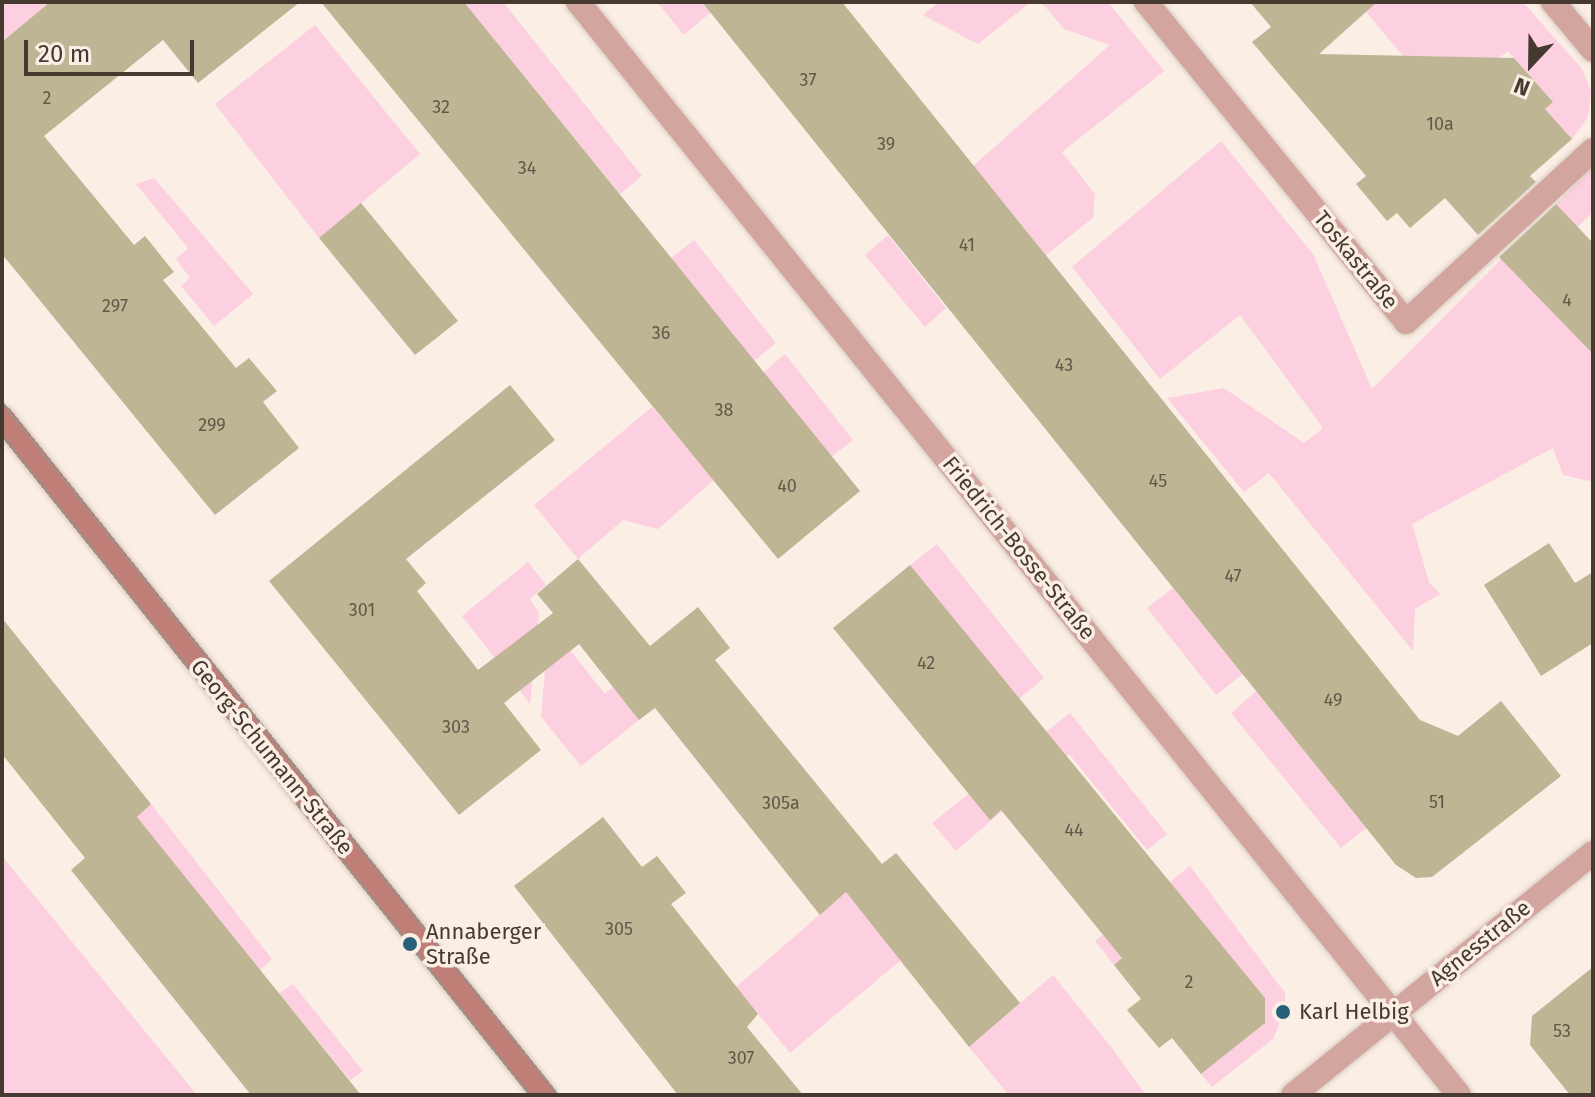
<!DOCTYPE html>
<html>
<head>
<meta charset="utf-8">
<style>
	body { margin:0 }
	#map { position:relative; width:1595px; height:1097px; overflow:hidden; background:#fbeee5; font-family:"Fira Sans",sans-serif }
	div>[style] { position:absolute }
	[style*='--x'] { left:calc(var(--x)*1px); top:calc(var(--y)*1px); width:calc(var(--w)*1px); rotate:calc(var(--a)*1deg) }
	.green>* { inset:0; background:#fcd0e0 }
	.building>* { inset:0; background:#beb594 }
	.roads { filter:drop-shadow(0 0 2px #d7cac1) drop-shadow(0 0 2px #d7cac1) }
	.street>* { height:24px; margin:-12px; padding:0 12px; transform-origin:12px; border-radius:12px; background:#d2a59e }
	.secondary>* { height:24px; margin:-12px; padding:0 12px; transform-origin:12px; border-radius:12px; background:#bf7e76 }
	.tram>* { height:2px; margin:-1px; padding:0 1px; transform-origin:1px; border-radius:1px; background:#9c9087 }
	.dots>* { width:22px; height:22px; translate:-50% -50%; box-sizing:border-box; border:4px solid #fbeee5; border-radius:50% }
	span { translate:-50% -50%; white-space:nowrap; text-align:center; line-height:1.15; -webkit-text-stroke:7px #fbeee5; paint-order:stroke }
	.number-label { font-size:18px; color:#635849 }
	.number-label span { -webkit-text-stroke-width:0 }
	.street-label { font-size:22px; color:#453930 }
	.poi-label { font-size:22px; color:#453930 }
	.left { translate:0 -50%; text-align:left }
	.frame { position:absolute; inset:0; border:4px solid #453930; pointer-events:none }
	.north { position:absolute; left:1491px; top:24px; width:80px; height:80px; -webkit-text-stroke:6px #fbeee5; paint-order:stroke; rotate:202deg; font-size:22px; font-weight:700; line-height:32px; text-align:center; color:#453930 }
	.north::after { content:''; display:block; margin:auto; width:28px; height:36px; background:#453930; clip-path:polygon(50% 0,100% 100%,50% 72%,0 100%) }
	.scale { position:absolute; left:24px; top:40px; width:170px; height:36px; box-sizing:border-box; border:4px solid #453930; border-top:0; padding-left:10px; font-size:24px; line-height:28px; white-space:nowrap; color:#453930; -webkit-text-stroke:6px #fbeee5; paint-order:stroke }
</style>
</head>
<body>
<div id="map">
	<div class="green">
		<i style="clip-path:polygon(2px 2px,50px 2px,2px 42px)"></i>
		<i style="clip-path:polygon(464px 2px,503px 2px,642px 176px,620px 194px)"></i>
		<i style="clip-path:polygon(657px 2px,702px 2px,711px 12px,684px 35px)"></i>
		<i style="clip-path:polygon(939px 2px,1031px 2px,978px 44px,923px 15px)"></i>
		<i style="clip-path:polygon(1041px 2px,1108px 2px,1164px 71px,1062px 152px,1095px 194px,1093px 218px,1046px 255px,973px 166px,1110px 45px,1064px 29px)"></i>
		<i style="clip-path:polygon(1370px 2px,1523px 2px,1582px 69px,1591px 90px,1588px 117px,1572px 139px,1545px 109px,1553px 102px,1508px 51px,1499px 58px,1403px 56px,1366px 12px)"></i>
		<i style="clip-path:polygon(315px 25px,420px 154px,319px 238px,215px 104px)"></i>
		<i style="clip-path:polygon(1221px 141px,1313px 254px,1372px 389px,1593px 167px,1593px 212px,1522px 280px,1576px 336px,1593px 320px,1593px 482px,1563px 475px,1553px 448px,1412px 524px,1429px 582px,1440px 594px,1415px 609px,1413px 651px,1269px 473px,1244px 492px,1167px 398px,1224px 388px,1304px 443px,1323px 428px,1240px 315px,1160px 379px,1072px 267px)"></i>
		<i style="clip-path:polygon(154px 178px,253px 294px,214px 326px,181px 286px,190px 278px,176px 259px,188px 248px,136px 184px)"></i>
		<i style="clip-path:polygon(888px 235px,946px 308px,925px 327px,865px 255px)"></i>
		<i style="clip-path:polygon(694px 240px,776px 343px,753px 362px,671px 258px)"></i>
		<i style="clip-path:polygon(785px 354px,853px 440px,831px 457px,762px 374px)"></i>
		<i style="clip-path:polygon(652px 407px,714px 480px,658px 529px,623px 520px,578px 559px,534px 505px)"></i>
		<i style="clip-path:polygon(937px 544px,1044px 678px,1019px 699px,910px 565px)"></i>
		<i style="clip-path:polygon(528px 562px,546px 585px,530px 599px,539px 613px,530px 704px,462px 616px)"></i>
		<i style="clip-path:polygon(1173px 588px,1243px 674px,1216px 695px,1147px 608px)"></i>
		<i style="clip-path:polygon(549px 624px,605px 694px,614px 686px,639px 720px,581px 766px,541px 717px)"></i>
		<i style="clip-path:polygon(1256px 691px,1366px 828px,1341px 848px,1231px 713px)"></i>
		<i style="clip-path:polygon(1070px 713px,1167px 834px,1147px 850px,1069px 754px,956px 851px,932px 823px)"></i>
		<i style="clip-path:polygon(151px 804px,272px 959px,260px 970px,137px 817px)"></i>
		<i style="clip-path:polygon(2px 856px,197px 1095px,2px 1095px)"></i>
		<i style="clip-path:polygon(1190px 866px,1285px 993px,1286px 1009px,1273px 1039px,1212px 1087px,1201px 1074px,1264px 1023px,1265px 998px,1188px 905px,1114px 965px,1095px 941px)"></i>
		<i style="clip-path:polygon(846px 892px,901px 960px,790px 1053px,736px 987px)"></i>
		<i style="clip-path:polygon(1053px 975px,1111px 1047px,1146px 1095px,1009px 1095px,969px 1047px)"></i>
		<i style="clip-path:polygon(293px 984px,363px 1071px,350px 1080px,279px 993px)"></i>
	</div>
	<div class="building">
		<i style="clip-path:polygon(50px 2px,300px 2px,198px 83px,163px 40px,44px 136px,134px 245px,145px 236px,174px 272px,163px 280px,236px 368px,249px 358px,277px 391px,263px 402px,299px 448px,215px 515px,2px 254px,2px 42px)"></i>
		<i style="clip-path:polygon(321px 2px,464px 2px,860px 491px,778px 559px)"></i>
		<i style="clip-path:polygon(702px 2px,842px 2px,1420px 720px,1458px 736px,1501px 701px,1561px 776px,1432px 877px,1416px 878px,1396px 865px)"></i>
		<i style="clip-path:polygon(1250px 2px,1377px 2px,1319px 54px,1514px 58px,1553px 102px,1545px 109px,1572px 139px,1530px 176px,1536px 182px,1478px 235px,1445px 198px,1410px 228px,1397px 213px,1387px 221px,1356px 184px,1366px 176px,1252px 42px,1271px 27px)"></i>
		<i style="clip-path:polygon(361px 203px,458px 321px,415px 355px,319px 238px)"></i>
		<i style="clip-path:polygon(1556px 204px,1593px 243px,1593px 354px,1499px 257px)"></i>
		<i style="clip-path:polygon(510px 385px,555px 440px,406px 559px,426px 583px,417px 591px,478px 670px,553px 613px,537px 594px,578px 559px,650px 646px,698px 607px,730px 648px,715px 660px,882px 864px,896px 853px,1020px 1003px,969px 1047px,846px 892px,820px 915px,655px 708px,639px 720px,579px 644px,504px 703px,541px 750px,459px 815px,269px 581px)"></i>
		<i style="clip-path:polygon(1549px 543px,1575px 583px,1593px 572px,1593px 643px,1541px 676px,1484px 585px)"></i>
		<i style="clip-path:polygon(910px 565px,1265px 998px,1265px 1023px,1201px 1074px,1172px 1038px,1159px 1048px,1127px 1010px,1141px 999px,1114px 965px,1122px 958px,1001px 810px,990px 820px,833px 628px)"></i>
		<i style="clip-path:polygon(2px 618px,151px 804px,137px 817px,361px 1095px,251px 1095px,71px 870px,85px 858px,2px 754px)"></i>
		<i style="clip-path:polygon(603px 817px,642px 867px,657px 856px,686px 893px,671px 904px,758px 1014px,747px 1027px,803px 1095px,678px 1095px,514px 886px)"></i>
		<i style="clip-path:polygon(1593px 967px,1593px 1095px,1570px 1095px,1530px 1045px,1532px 1016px)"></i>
	</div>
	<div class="roads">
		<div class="street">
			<i style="--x:578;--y:2;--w:1404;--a:51.13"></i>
			<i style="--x:1146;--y:2;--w:412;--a:50.9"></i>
			<i style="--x:1406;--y:322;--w:254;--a:-42.6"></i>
			<i style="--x:1553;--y:2;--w:62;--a:50.2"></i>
			<i style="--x:1293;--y:1095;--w:385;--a:-38.9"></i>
		</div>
		<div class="secondary">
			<i style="--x:2;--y:418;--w:867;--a:51.32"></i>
		</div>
	</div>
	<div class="tram">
		<i style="--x:2;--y:402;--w:888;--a:51.26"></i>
		<i style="--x:2;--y:435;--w:845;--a:51.34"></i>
	</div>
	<div class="dots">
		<i style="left:410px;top:944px;background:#266179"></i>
		<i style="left:1283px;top:1012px;background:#266179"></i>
	</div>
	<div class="number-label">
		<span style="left:808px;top:80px">37</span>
		<span style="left:47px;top:98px">2</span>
		<span style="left:441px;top:107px">32</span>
		<span style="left:1440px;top:124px">10a</span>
		<span style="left:886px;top:144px">39</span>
		<span style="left:527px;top:168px">34</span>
		<span style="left:967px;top:245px">41</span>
		<span style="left:1567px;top:300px">4</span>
		<span style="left:115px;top:306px">297</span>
		<span style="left:661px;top:333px">36</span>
		<span style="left:1064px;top:365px">43</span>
		<span style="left:724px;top:410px">38</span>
		<span style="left:212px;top:425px">299</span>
		<span style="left:1158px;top:481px">45</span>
		<span style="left:787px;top:486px">40</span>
		<span style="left:1233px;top:576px">47</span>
		<span style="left:362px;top:610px">301</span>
		<span style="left:926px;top:663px">42</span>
		<span style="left:1333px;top:700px">49</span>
		<span style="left:456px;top:727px">303</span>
		<span style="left:1437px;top:802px">51</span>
		<span style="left:781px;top:803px">305a</span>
		<span style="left:1074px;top:830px">44</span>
		<span style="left:619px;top:929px">305</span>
		<span style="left:1189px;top:982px">2</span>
		<span style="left:1562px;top:1031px">53</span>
		<span style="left:741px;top:1058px">307</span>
	</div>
	<div class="street-label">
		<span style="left:1356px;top:260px;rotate:51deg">Toskastraße</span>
		<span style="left:1019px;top:548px;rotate:51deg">Friedrich-Bosse-Straße</span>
		<span style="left:272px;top:757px;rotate:51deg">Georg-Schumann-Straße</span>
		<span style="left:1480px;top:943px;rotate:-39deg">Agnesstraße</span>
	</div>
	<div class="poi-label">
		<span class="left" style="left:426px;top:944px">Annaberger<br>Straße</span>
		<span class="left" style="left:1299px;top:1012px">Karl Helbig</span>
	</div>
	<div class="frame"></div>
	<div class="north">N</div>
	<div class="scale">20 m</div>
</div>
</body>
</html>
